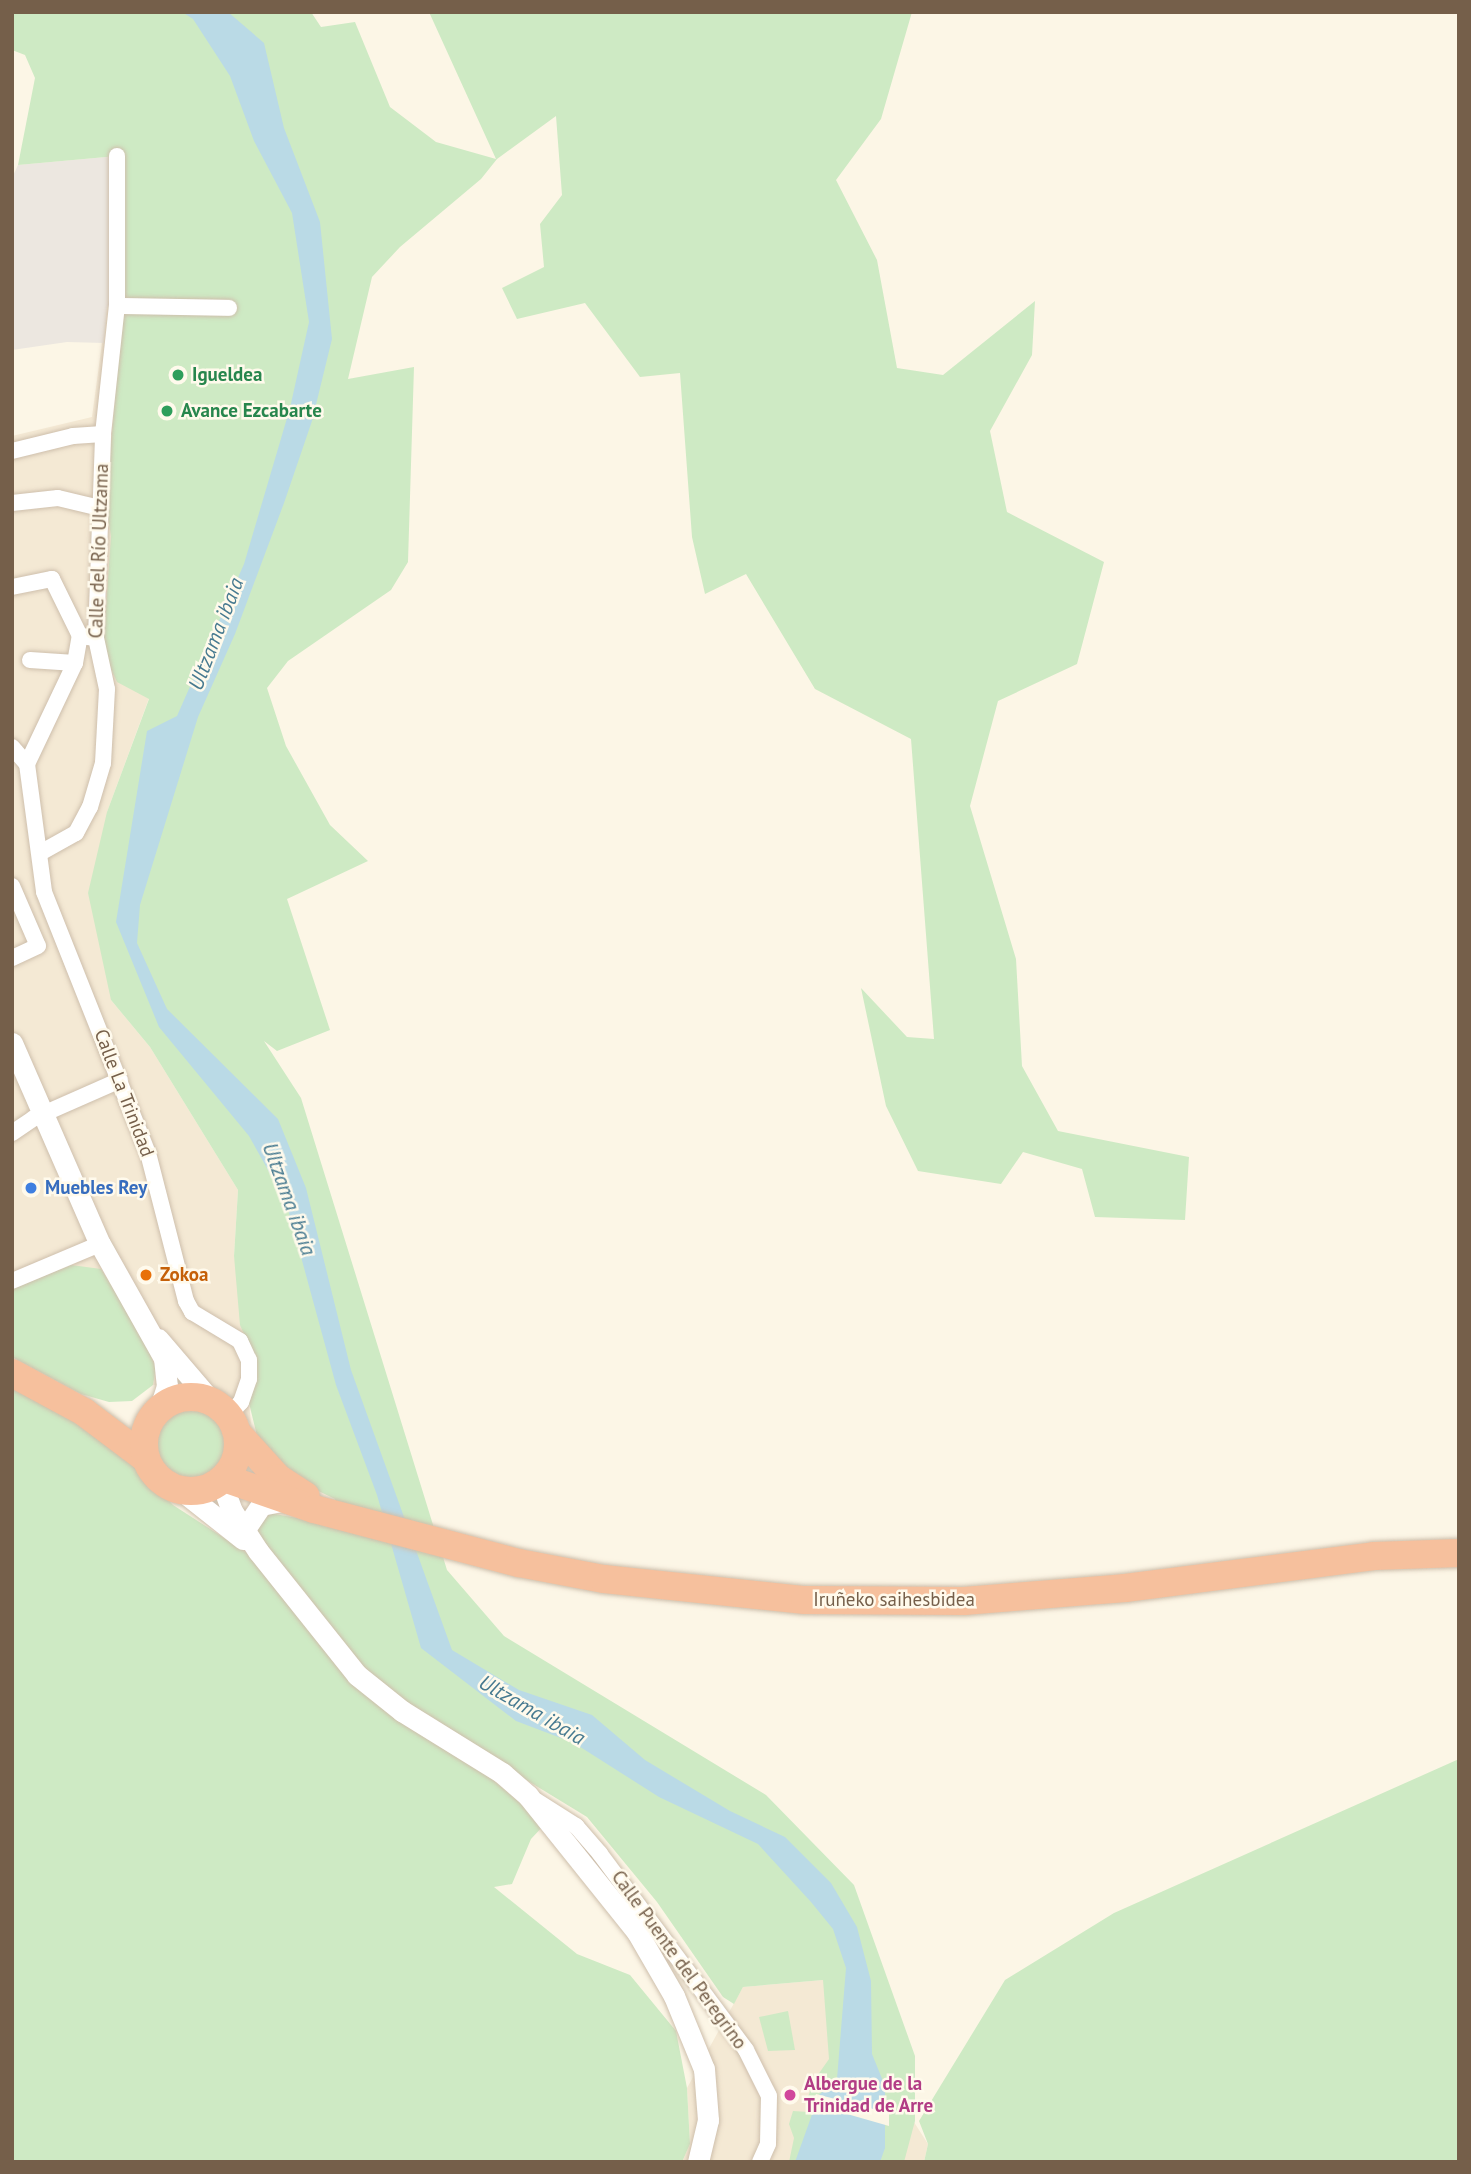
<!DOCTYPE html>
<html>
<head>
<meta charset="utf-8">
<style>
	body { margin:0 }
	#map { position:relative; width:1471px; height:2174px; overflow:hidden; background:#fcf6e6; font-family:"PT Sans",sans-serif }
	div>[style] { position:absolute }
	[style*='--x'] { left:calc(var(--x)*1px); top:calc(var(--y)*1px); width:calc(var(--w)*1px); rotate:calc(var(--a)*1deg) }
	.residential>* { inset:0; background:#f4e9d4 }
	.industrial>* { inset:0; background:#ece7e0 }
	.green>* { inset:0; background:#ceeac4 }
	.round { border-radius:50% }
	.water>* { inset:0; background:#badae6 }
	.pier>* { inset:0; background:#fcf6e6 }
	.roads { filter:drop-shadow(0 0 2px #cebfac) drop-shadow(0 0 2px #cebfac) }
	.street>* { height:16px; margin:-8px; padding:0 8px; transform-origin:8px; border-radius:8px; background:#fff }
	.secondary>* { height:21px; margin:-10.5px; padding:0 10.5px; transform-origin:10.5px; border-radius:10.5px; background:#fff }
	.highway>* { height:28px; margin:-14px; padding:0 14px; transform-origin:14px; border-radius:14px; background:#f6c09d }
	.highway>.ring { margin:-14px; padding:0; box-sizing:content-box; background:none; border:28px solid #f6c09d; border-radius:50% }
	.dots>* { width:19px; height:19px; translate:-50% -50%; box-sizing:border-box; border:4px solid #fffaec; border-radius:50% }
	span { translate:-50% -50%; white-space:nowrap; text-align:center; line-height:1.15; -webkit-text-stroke:5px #fffaec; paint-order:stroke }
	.leisure-label { font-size:19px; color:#27864d; font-weight:700 }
	.left { translate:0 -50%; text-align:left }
	.street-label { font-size:19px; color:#755f4a }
	.shop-label { font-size:19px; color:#366cbe; font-weight:700 }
	.food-label { font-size:19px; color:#c56008; font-weight:700 }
	.hotel-label { font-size:19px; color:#b23c85; font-weight:700 }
	.water-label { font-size:21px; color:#477a90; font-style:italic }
	.frame { position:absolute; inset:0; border:14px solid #755f4a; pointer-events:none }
</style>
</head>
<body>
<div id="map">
	<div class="residential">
		<i style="clip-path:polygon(107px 306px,249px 315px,217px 514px,107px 812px,111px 1000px,150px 1047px,238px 1190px,234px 1256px,257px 1363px,249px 1403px,251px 1424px,224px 1396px,188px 1386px,153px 1385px,156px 1368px,71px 1265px,12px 1289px,12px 436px,92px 417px)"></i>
		<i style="clip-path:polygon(823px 1980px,928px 2144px,924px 2162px,682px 2162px,690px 2144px,687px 2088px,743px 1987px)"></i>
	</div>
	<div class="industrial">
		<i style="clip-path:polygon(117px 156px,123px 307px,107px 307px,104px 343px,67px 342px,12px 350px,12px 178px,18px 165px)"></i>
	</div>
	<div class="green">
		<i style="clip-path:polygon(12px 12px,311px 12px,321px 27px,355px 22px,390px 107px,436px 142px,496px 159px,429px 12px,912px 12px,881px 119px,836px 180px,877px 260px,897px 368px,943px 375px,1035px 301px,1032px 355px,990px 431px,1007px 512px,1104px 562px,1077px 664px,998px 701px,970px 806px,1016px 959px,1022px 1066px,1058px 1131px,1189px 1157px,1185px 1220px,1095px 1217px,1082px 1169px,1023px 1152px,1001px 1184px,918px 1171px,886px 1106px,861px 988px,907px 1037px,934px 1039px,911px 739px,815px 689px,746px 574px,705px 594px,692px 537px,680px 373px,640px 377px,585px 303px,517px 319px,502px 288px,544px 267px,540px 224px,562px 195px,556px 116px,497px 159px,481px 179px,400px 247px,372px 277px,348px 379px,414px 367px,408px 562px,391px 590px,288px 661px,267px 688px,286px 746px,330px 825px,368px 861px,287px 899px,330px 1030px,277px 1051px,264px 1041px,301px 1098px,447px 1570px,504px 1636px,766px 1795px,854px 1885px,915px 2056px,915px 2121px,904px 2162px,789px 2162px,794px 2138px,789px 2124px,793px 2111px,808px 2112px,807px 2099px,815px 2079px,829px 2059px,823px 1980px,743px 1987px,734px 2004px,723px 1997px,657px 1902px,587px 1817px,412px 1710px,373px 1679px,252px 1531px,256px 1520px,269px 1513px,326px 1523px,335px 1499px,281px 1473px,260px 1448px,249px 1403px,257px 1363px,240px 1325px,234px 1256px,238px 1190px,150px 1047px,111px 1000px,88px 893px,107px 812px,149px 699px,117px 682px,103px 651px,111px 536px,106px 505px,122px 314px,117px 156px,18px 165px,35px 78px,25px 55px,12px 50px)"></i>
		<i style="clip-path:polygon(71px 1265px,101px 1269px,143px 1337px,156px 1368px,153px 1385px,132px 1401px,109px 1402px,81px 1394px,12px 1357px,12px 1289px)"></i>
		<i style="clip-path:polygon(12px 1388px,100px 1436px,125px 1454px,173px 1505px,252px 1556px,355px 1686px,492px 1779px,545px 1824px,531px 1839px,512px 1884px,494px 1887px,577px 1954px,630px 1975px,676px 2031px,687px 2088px,690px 2144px,682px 2162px,12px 2162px)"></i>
		<i class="round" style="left:157px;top:1408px;width:72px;height:72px"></i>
		<i style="clip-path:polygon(1459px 1759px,1459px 2162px,924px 2162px,928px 2144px,919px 2121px,1005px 1980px,1114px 1913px)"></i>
		<i style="clip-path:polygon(788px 2011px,795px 2050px,768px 2051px,759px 2017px)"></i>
	</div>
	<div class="water">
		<i style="clip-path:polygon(182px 12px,228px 12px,264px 43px,284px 128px,320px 222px,332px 339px,312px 421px,284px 503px,235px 634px,198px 717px,140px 905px,137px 943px,167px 1009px,278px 1119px,306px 1188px,351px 1370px,452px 1650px,519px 1690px,592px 1715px,645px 1760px,730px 1811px,785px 1837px,831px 1883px,857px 1927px,871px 1981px,872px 2054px,885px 2086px,885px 2148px,880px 2162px,795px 2162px,819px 2095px,837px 2079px,846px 1968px,833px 1929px,811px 1902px,758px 1844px,659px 1797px,574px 1743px,516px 1721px,421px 1648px,377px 1495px,336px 1385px,286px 1202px,249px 1136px,159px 1027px,116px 922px,147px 731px,177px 716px,244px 564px,290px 408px,309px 322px,292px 213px,254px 141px,230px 76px,193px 19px)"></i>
	</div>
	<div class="pier">
		<i style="clip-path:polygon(816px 2094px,889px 2113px,889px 2126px,812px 2104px)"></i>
	</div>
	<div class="roads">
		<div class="street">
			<i style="--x:117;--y:306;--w:112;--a:1"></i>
			<i style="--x:12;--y:451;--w:63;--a:-13.8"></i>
			<i style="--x:73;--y:436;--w:30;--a:-4"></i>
			<i style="--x:12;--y:503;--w:46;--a:-6.2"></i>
			<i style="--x:58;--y:498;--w:43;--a:13.4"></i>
			<i style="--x:12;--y:587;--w:41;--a:-11.3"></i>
			<i style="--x:52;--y:579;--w:64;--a:63.8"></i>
			<i style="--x:30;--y:660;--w:45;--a:3.8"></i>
			<i style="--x:12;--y:747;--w:23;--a:49"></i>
			<i style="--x:27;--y:764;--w:129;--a:82.4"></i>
			<i style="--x:44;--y:892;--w:281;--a:68.3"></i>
			<i style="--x:148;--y:1153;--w:153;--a:75.6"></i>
			<i style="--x:186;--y:1301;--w:13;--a:61"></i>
			<i style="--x:192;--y:1312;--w:56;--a:31.1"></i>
			<i style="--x:240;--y:1341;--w:21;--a:65"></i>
			<i style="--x:249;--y:1360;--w:19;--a:90"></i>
			<i style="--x:249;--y:1379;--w:24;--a:109"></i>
			<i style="--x:241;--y:1402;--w:18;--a:133"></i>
			<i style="--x:27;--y:764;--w:112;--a:-64.6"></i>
			<i style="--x:75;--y:663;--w:27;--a:-80"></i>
			<i style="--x:80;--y:636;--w:16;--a:7"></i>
			<i style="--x:40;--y:853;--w:41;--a:-29.1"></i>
			<i style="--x:76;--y:833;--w:30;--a:-62"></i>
			<i style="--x:90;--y:807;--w:46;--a:-73.5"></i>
			<i style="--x:103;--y:763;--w:74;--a:-86.9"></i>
			<i style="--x:107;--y:689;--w:52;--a:-102.2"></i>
			<i style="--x:96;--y:638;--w:204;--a:-88"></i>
			<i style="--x:103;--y:434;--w:129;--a:-83.8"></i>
			<i style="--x:117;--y:306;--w:150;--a:-90"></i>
			<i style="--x:12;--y:886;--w:65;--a:66.6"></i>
			<i style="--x:38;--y:946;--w:29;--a:155"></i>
			<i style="--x:12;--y:1133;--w:27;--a:-34"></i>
			<i style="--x:34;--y:1118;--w:94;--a:-23.8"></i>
			<i style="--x:12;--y:1281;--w:95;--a:-22.8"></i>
			<i style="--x:535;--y:1800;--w:49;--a:32.4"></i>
			<i style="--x:576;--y:1826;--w:37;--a:49"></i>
			<i style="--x:600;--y:1854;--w:244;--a:53.3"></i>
			<i style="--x:746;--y:2050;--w:51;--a:63.4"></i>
			<i style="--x:769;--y:2096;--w:48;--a:91.2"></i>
			<i style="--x:768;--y:2144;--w:20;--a:114"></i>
		</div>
		<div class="secondary">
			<i style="--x:12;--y:1043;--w:219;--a:66.4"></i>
			<i style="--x:100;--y:1244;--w:131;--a:60.7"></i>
			<i style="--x:164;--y:1358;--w:28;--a:84"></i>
			<i style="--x:167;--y:1386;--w:23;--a:108"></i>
			<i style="--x:158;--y:1339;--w:82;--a:49.5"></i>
			<i style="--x:221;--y:1481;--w:32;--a:70"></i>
			<i style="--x:232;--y:1511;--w:48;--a:57"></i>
			<i style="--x:258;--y:1551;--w:159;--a:51.4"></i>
			<i style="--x:357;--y:1675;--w:58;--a:38.7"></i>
			<i style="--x:402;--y:1711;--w:118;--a:31.8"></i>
			<i style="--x:502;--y:1773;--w:35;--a:41"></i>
			<i style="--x:528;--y:1796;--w:174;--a:51.3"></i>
			<i style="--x:637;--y:1932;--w:74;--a:60"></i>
			<i style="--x:674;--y:1996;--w:79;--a:67.7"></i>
			<i style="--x:704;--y:2069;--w:51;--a:85.5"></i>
			<i style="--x:708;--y:2120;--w:43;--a:103.4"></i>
			<i style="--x:181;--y:1490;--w:79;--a:38.3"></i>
			<i style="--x:245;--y:1529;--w:29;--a:-56"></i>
			<i style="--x:261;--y:1505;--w:26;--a:-11"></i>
		</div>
		<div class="highway">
			<i style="--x:12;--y:1373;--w:82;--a:28.4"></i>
			<i style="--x:84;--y:1412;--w:76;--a:37"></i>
			<i class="ring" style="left:144px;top:1397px;width:66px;height:66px"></i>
			<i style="--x:238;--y:1434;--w:59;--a:47.7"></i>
			<i style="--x:278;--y:1478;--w:33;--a:33"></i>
			<i style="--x:224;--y:1478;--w:95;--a:19"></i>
			<i style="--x:314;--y:1509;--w:212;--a:14.8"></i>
			<i style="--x:519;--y:1563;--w:86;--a:10.7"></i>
			<i style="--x:604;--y:1579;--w:202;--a:6"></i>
			<i style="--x:805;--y:1600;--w:159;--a:0.4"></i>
			<i style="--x:964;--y:1601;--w:162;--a:-4.6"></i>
			<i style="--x:1125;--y:1588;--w:251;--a:-7.3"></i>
			<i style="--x:1374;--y:1556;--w:85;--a:-2"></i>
		</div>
	</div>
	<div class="dots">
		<i style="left:178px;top:375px;background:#2e9e5b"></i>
		<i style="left:167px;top:411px;background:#2e9e5b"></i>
		<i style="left:31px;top:1188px;background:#3f7fe0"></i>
		<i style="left:146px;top:1275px;background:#e8710a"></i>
		<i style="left:790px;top:2095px;background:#d1479c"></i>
	</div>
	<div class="leisure-label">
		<span class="left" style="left:192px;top:375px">Igueldea</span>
		<span class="left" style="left:181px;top:411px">Avance Ezcabarte</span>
	</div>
	<div class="street-label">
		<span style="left:99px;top:551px;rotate:-88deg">Calle del Río Ultzama</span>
		<span style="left:124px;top:1093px;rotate:69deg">Calle La Trinidad</span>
		<span style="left:894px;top:1600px">Iruñeko saihesbidea</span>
		<span style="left:679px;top:1960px;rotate:54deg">Calle Puente del Peregrino</span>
	</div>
	<div class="shop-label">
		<span class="left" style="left:45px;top:1188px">Muebles Rey</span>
	</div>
	<div class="food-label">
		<span class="left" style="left:160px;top:1275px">Zokoa</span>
	</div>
	<div class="hotel-label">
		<span class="left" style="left:804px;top:2095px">Albergue de la<br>Trinidad de Arre</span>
	</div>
	<div class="water-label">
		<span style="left:216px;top:634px;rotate:-69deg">Ultzama ibaia</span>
		<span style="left:289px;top:1199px;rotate:70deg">Ultzama ibaia</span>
		<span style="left:532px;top:1710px;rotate:30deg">Ultzama ibaia</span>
	</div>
	<div class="frame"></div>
</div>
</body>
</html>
